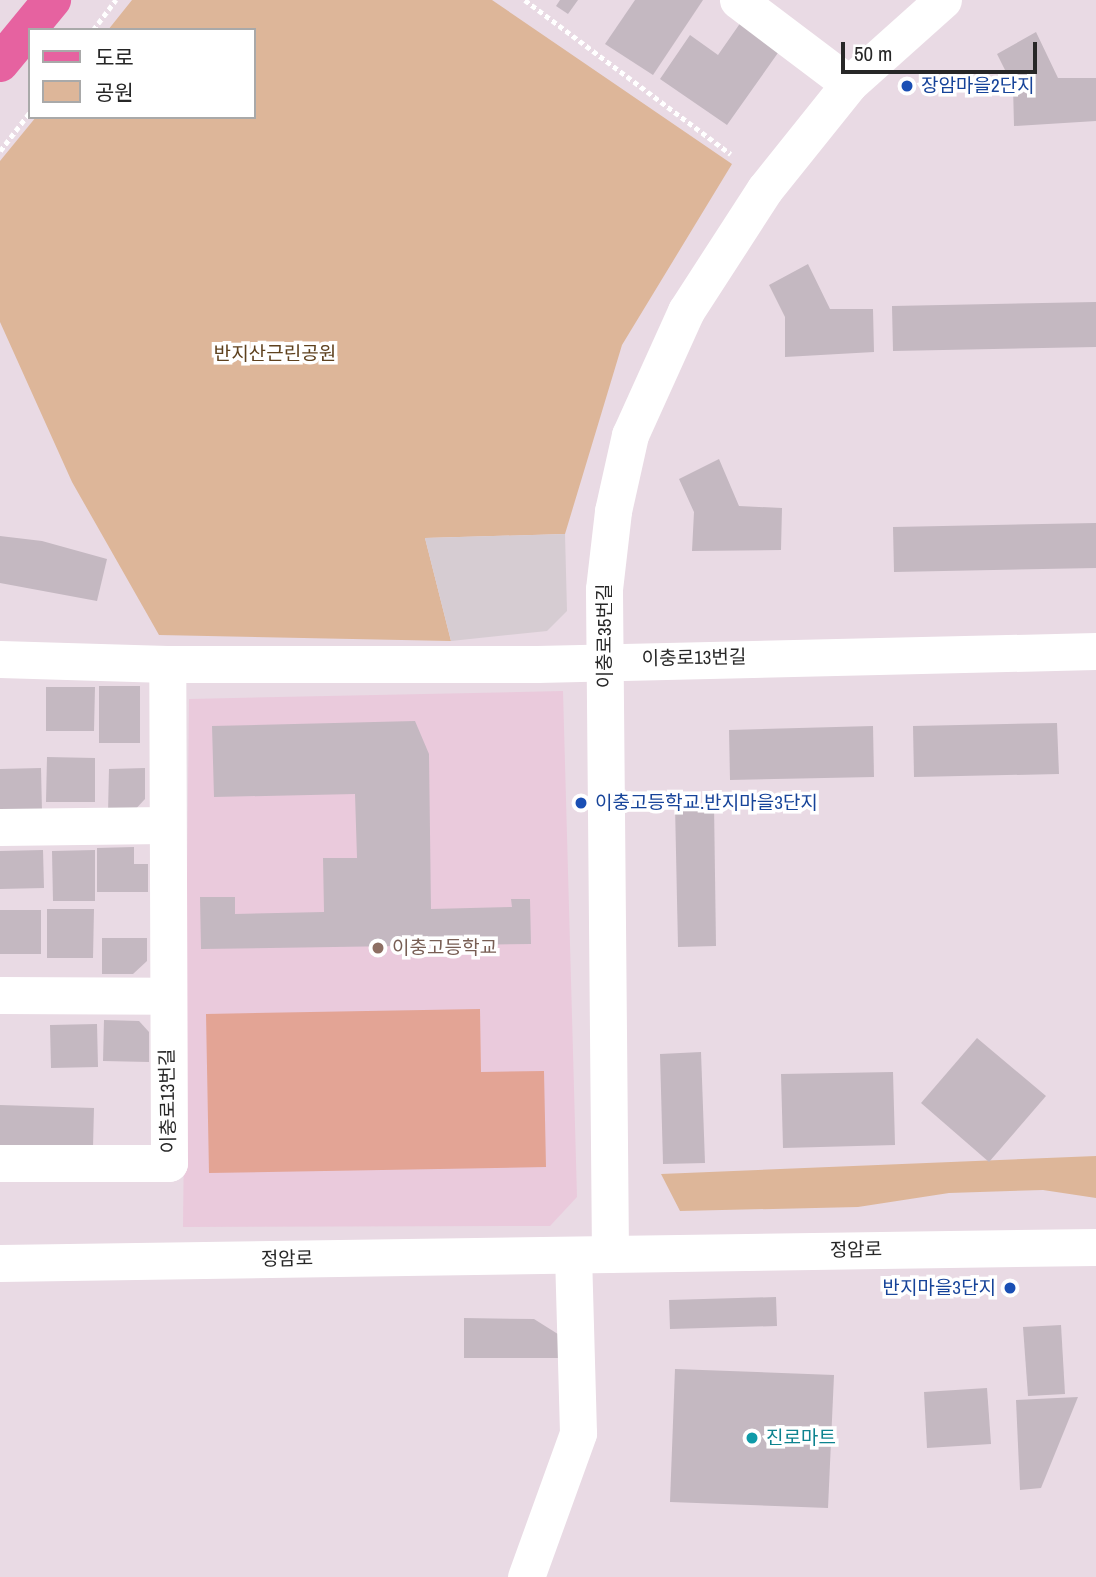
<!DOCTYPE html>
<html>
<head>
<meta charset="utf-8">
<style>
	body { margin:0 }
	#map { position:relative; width:1096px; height:1577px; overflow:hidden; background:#e9dae4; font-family:"Archivo Narrow","Noto Sans KR",sans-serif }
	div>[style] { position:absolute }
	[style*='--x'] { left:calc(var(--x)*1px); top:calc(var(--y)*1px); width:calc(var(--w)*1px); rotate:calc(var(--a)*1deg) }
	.education>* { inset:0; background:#eacadc }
	.green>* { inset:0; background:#ddb699 }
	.pitch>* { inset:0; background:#e3a495 }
	.plaza>* { inset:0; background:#d6ccd2 }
	.building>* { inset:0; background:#c4b8c1 }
	.path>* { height:4.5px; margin-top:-2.25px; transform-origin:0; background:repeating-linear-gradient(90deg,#fff 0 5px,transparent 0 8.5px) }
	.minor>* { height:37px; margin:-18.5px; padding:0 18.5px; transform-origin:18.5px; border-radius:18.5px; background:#fff }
	.major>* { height:38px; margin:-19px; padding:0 19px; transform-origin:19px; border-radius:19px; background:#e662a0 }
	.dots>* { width:19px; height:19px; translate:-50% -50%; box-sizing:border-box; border:4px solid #fff; border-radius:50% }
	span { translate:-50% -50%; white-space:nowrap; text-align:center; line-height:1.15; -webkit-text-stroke:7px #fff; paint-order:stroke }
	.transit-label { font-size:19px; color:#164399 }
	.left { translate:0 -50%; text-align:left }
	.right { translate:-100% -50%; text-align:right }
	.park-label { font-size:19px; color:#5e411e }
	.street-label { font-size:19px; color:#272727 }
	.education-label { font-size:19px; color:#785e54 }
	.culture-label { font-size:19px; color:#0d838f }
	.legend { position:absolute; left:28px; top:28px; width:228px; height:91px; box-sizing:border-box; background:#fff; border:2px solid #a9a9a9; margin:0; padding:9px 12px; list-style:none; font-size:21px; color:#272727 }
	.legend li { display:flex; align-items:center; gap:14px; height:35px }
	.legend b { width:35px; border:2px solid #a9a9a9 }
	.scale { position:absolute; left:841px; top:42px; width:196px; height:32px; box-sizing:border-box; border:4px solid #272727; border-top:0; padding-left:9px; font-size:21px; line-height:24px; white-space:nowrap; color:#272727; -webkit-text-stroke:5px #fff; paint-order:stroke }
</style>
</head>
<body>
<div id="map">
	<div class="education">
		<i style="clip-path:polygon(563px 691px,577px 1197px,550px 1226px,183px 1227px,189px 699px)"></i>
	</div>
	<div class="green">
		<i style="clip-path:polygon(132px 0,492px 0,732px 164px,622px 345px,565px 534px,425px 538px,451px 641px,159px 635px,72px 482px,0 322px,0 161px,36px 117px,254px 117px,254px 30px,108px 30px)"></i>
		<i style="clip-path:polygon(1096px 1156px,1096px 1198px,1043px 1190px,949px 1193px,858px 1207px,680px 1211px,661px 1174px)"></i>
	</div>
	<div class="pitch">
		<i style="clip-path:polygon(480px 1009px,481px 1072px,544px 1071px,546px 1167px,209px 1173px,206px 1014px)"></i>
	</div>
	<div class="plaza">
		<i style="clip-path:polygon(565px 534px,567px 611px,547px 631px,451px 641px,425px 538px)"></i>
	</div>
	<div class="building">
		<i style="clip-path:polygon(560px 0,578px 0,568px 14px,556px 6px)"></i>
		<i style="clip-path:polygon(635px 0,703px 0,653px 75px,605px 44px)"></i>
		<i style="clip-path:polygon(741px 22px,780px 50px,727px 125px,660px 79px,690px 35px,718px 55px)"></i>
		<i style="clip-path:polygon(1036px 32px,1058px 78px,1096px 78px,1096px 121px,1014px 126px,1013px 86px,997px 54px)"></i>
		<i style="clip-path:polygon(808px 264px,830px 309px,873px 309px,874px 352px,785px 357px,785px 317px,769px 285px)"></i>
		<i style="clip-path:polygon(1096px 302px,1096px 347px,893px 351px,892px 306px)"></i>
		<i style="clip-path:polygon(719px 459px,739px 506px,782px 508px,781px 550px,692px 551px,694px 512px,679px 479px)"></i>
		<i style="clip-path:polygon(1096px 523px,1096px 568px,894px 572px,893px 527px)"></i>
		<i style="clip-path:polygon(0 536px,42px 541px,107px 559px,97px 601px,0 583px)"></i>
		<i style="clip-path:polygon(99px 686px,140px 686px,140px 743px,99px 743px)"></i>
		<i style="clip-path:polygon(46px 687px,95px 687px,94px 731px,46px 731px)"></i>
		<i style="clip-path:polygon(415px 721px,429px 754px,431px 909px,512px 907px,511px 899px,530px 899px,531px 944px,201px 949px,200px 897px,235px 897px,235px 914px,324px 912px,323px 858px,357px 858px,355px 794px,214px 797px,212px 726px)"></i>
		<i style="clip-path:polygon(1057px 723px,1059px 774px,914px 777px,913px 726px)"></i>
		<i style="clip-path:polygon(873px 726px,874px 777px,730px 780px,729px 730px)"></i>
		<i style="clip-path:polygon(47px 757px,95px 758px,95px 802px,46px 802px)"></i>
		<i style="clip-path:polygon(41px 768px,42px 812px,0 813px,0 769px)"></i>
		<i style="clip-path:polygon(145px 768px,145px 799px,132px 813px,108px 813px,109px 769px)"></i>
		<i style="clip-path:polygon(714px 804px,716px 946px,678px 947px,675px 805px)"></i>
		<i style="clip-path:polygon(134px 847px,134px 864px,148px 864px,148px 892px,97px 892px,97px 848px)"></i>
		<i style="clip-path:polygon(43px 850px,44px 888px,0 889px,0 851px)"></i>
		<i style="clip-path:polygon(95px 850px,95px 901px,53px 901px,52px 851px)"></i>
		<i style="clip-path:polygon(47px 909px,94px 909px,93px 958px,47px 958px)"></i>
		<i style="clip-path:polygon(0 910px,41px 910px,41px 954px,0 954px)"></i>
		<i style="clip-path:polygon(102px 938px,147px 938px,147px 961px,133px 974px,102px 974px)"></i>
		<i style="clip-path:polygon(104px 1020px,139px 1021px,149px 1032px,149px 1062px,103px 1061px)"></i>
		<i style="clip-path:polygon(97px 1024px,98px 1067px,51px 1068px,50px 1025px)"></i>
		<i style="clip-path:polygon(977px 1038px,1046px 1096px,989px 1162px,921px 1103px)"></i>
		<i style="clip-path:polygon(701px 1052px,705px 1163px,663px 1164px,660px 1054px)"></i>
		<i style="clip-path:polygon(893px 1072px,895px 1145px,783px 1148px,781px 1074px)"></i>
		<i style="clip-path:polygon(0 1105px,94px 1108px,93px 1147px,0 1145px)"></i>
		<i style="clip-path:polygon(776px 1297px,777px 1326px,670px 1329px,669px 1300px)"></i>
		<i style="clip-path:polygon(464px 1318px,534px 1319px,561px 1336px,558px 1358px,464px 1358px)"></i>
		<i style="clip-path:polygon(1061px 1325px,1065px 1394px,1028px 1396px,1023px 1327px)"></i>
		<i style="clip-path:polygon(675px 1369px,834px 1375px,828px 1508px,670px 1502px)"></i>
		<i style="clip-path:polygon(987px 1388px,991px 1444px,927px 1448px,924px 1392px)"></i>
		<i style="clip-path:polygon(1078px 1397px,1041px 1488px,1020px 1490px,1016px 1400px)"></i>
	</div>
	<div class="path">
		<i style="--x:525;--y:0;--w:257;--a:36.8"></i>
		<i style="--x:93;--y:30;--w:38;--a:-53"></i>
		<i style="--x:0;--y:151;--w:49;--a:-52.4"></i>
	</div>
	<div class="minor">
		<i style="--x:738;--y:0;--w:139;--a:37.1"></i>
		<i style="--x:0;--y:659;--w:167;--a:1.7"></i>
		<i style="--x:167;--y:664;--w:370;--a:0"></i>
		<i style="--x:537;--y:664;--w:559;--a:-1.33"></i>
		<i style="--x:0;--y:827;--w:165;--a:-0.7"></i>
		<i style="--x:0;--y:995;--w:167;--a:0.3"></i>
		<i style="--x:0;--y:1163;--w:169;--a:0"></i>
		<i style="--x:169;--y:1163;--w:499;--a:-90.2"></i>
		<i style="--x:610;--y:1254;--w:665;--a:-90.52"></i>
		<i style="--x:604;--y:589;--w:79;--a:-83.4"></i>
		<i style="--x:613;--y:511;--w:78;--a:-77.4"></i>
		<i style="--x:630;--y:435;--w:136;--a:-65.7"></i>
		<i style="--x:686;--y:311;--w:145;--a:-57.1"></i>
		<i style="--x:765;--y:189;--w:134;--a:-51.3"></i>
		<i style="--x:849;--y:84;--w:126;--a:-41.8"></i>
		<i style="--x:0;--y:1263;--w:1096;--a:-0.84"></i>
		<i style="--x:526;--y:1577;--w:153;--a:-70.1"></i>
		<i style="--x:578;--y:1433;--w:178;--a:-91.6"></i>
	</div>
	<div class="major">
		<i style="--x:0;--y:63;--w:82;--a:-50.5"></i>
	</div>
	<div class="dots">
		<i style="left:907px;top:86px;background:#1a4fb4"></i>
		<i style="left:581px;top:803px;background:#1a4fb4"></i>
		<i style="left:378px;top:948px;background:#8d6e63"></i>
		<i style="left:1010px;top:1288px;background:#1a4fb4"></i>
		<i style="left:752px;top:1438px;background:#0f9aa8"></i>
	</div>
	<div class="transit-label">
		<span class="left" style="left:921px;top:86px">장암마을2단지</span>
		<span class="left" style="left:595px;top:803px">이충고등학교.반지마을3단지</span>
		<span class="right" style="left:996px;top:1288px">반지마을3단지</span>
	</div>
	<div class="park-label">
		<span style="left:275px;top:354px">반지산근린공원</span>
	</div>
	<div class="street-label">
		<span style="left:605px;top:636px;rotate:-90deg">이충로35번길</span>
		<span style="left:694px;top:658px;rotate:-1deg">이충로13번길</span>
		<span style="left:168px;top:1101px;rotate:-91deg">이충로13번길</span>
		<span style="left:856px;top:1250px;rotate:-1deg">정암로</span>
		<span style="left:287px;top:1259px;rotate:-1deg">정암로</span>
	</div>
	<div class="education-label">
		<span class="left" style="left:392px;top:948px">이충고등학교</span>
	</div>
	<div class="culture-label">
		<span class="left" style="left:766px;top:1438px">진로마트</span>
	</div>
	<ul class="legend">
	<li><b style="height:9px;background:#e662a0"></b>도로</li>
	<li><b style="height:19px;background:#ddb699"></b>공원</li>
	</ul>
	<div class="scale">50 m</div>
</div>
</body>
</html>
